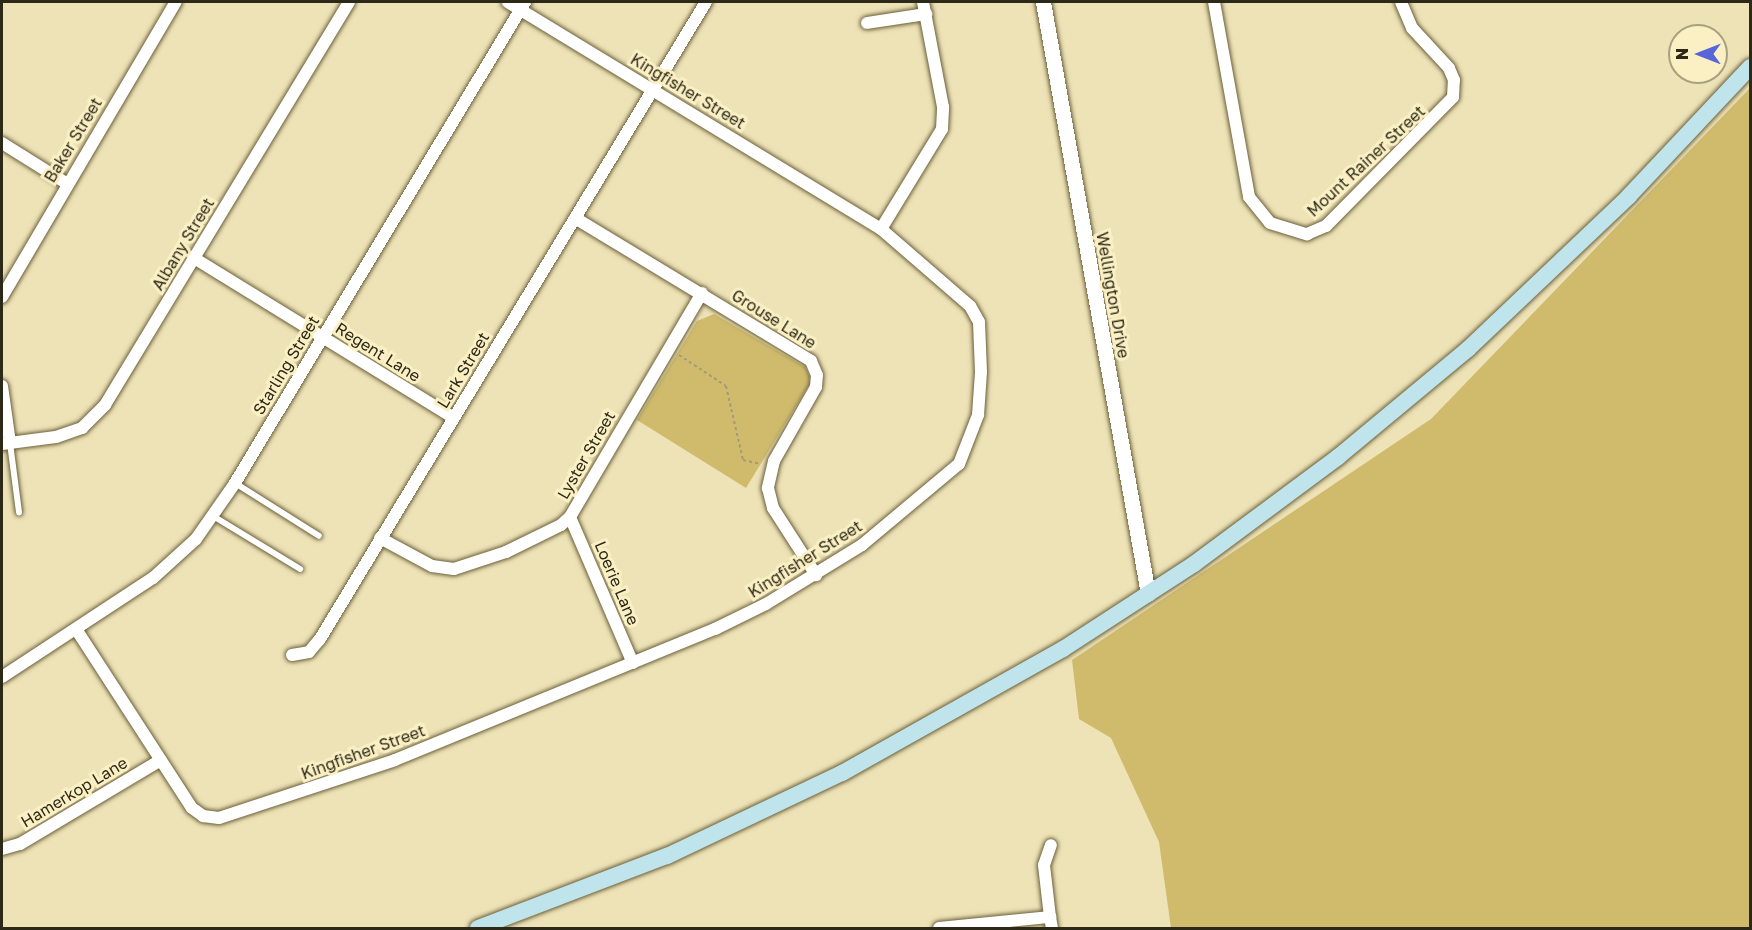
<!DOCTYPE html>
<html>
<head>
<meta charset="utf-8">
<style>
	body { margin:0 }
	#map { position:relative; width:1752px; height:930px; overflow:hidden; background:#eee2b7; font-family:"Golos Text",sans-serif }
	div>[style] { position:absolute }
	[style*='--x'] { left:calc(var(--x)*1px); top:calc(var(--y)*1px); width:calc(var(--w)*1px); rotate:calc(var(--a)*1deg) }
	.green>* { inset:0; background:#d0bb6d }
	.path>* { height:2px; margin-top:-1px; transform-origin:0; background:repeating-linear-gradient(90deg,#a29a79 0 3px,transparent 0 6px) }
	.roads { filter:drop-shadow(0 0 2px #6a6039) drop-shadow(0 0 2px #6a6039) }
	.service>* { height:6px; margin:-3px; padding:0 3px; transform-origin:3px; border-radius:3px; background:#fff }
	.minor>* { height:12px; margin:-6px; padding:0 6px; transform-origin:6px; border-radius:6px; background:#fff }
	.tertiary>* { height:15px; margin:-7.5px; padding:0 7.5px; transform-origin:7.5px; border-radius:7.5px; background:#fff }
	.secondary>* { height:16px; margin:-8px; padding:0 8px; transform-origin:8px; border-radius:8px; background:#c0e4ec }
	span { translate:-50% -50%; white-space:nowrap; text-align:center; line-height:1.15; -webkit-text-stroke:6px #fbf0c4; paint-order:stroke }
	.street-label { font-size:16px; color:#2d2918 }
	.frame { position:absolute; inset:0; border:3px solid #2d2918; pointer-events:none }
	.north { position:absolute; left:1668px; top:24px; width:60px; height:60px; box-sizing:border-box; background:#fbf0c4; border:2px solid #a9a07f; border-radius:50%; rotate:270deg; font-size:16px; font-weight:700; line-height:24px; text-align:center; color:#2d2918 }
	.north::after { content:''; display:block; margin:auto; width:21px; height:27px; background:#5964db; clip-path:polygon(50% 0,100% 100%,50% 72%,0 100%) }
</style>
</head>
<body>
<div id="map">
	<div class="green">
		<i style="clip-path:polygon(1750px 88px,1750px 928px,1171px 928px,1159px 842px,1111px 738px,1079px 719px,1072px 660px,1431px 419px)"></i>
		<i style="clip-path:polygon(714px 314px,805px 367px,809px 375px,810px 383px,746px 488px,637px 420px,697px 321px)"></i>
	</div>
	<div class="path">
		<i style="--x:679;--y:355;--w:56;--a:33.4"></i>
		<i style="--x:726;--y:386;--w:76;--a:77.1"></i>
		<i style="--x:743;--y:460;--w:17;--a:13"></i>
	</div>
	<div class="roads">
		<div class="service">
			<i style="--x:10;--y:443;--w:70;--a:82.6"></i>
			<i style="--x:235;--y:483;--w:99;--a:32.2"></i>
			<i style="--x:213;--y:516;--w:102;--a:31.3"></i>
		</div>
		<div class="minor">
			<i style="--x:1214;--y:2;--w:198;--a:79.8"></i>
			<i style="--x:1249;--y:197;--w:33;--a:51"></i>
			<i style="--x:1270;--y:223;--w:39;--a:17"></i>
			<i style="--x:1307;--y:234;--w:21;--a:-23"></i>
			<i style="--x:1326;--y:226;--w:181;--a:-45.4"></i>
			<i style="--x:1453;--y:97;--w:17;--a:-87"></i>
			<i style="--x:1454;--y:80;--w:13;--a:-113"></i>
			<i style="--x:1449;--y:68;--w:54;--a:-132.8"></i>
			<i style="--x:1412;--y:28;--w:28;--a:-113"></i>
			<i style="--x:867;--y:23;--w:60;--a:-8.7"></i>
			<i style="--x:2;--y:143;--w:75;--a:32"></i>
			<i style="--x:575;--y:218;--w:276;--a:31.2"></i>
			<i style="--x:811;--y:361;--w:15;--a:67"></i>
			<i style="--x:817;--y:375;--w:12;--a:95"></i>
			<i style="--x:816;--y:387;--w:85;--a:119.6"></i>
			<i style="--x:774;--y:461;--w:28;--a:103"></i>
			<i style="--x:768;--y:488;--w:21;--a:76"></i>
			<i style="--x:773;--y:508;--w:80;--a:57.3"></i>
			<i style="--x:881;--y:229;--w:117;--a:-58.6"></i>
			<i style="--x:942;--y:129;--w:22;--a:-87"></i>
			<i style="--x:943;--y:107;--w:107;--a:-100.8"></i>
			<i style="--x:194;--y:258;--w:305;--a:31.6"></i>
			<i style="--x:2;--y:297;--w:342;--a:-59.5"></i>
			<i style="--x:2;--y:386;--w:58;--a:82"></i>
			<i style="--x:2;--y:444;--w:54;--a:-7.4"></i>
			<i style="--x:56;--y:437;--w:28;--a:-19"></i>
			<i style="--x:82;--y:428;--w:33;--a:-45"></i>
			<i style="--x:105;--y:405;--w:471;--a:-58.8"></i>
			<i style="--x:570;--y:517;--w:159;--a:66.7"></i>
			<i style="--x:380;--y:538;--w:59;--a:28.3"></i>
			<i style="--x:432;--y:566;--w:22;--a:8"></i>
			<i style="--x:454;--y:569;--w:55;--a:-18.1"></i>
			<i style="--x:506;--y:552;--w:61;--a:-26.1"></i>
			<i style="--x:561;--y:525;--w:12;--a:-42"></i>
			<i style="--x:570;--y:517;--w:260;--a:-59.5"></i>
			<i style="--x:76;--y:629;--w:213;--a:57.1"></i>
			<i style="--x:192;--y:808;--w:14;--a:36"></i>
			<i style="--x:203;--y:816;--w:16;--a:7"></i>
			<i style="--x:219;--y:818;--w:185;--a:-18.2"></i>
			<i style="--x:395;--y:760;--w:346;--a:-22.3"></i>
			<i style="--x:715;--y:629;--w:57;--a:-26.1"></i>
			<i style="--x:766;--y:604;--w:113;--a:-31.6"></i>
			<i style="--x:862;--y:545;--w:126;--a:-39.9"></i>
			<i style="--x:959;--y:464;--w:53;--a:-68.8"></i>
			<i style="--x:978;--y:415;--w:43;--a:-86"></i>
			<i style="--x:981;--y:372;--w:50;--a:-92.3"></i>
			<i style="--x:979;--y:322;--w:18;--a:-119"></i>
			<i style="--x:970;--y:306;--w:118;--a:-139.1"></i>
			<i style="--x:881;--y:229;--w:437;--a:-148.7"></i>
			<i style="--x:292;--y:655;--w:17;--a:-10"></i>
			<i style="--x:309;--y:652;--w:17;--a:-50"></i>
			<i style="--x:320;--y:639;--w:745;--a:-58.79"></i>
			<i style="--x:2;--y:677;--w:181;--a:-33.3"></i>
			<i style="--x:153;--y:578;--w:58;--a:-42.2"></i>
			<i style="--x:196;--y:539;--w:68;--a:-55.1"></i>
			<i style="--x:235;--y:483;--w:562;--a:-58.91"></i>
			<i style="--x:2;--y:849;--w:19;--a:-16"></i>
			<i style="--x:20;--y:844;--w:164;--a:-30.8"></i>
			<i style="--x:1050;--y:917;--w:52;--a:-96.6"></i>
			<i style="--x:1044;--y:865;--w:21;--a:-71"></i>
			<i style="--x:939;--y:928;--w:112;--a:-5.7"></i>
			<i style="--x:1050;--y:917;--w:11;--a:80"></i>
		</div>
		<div class="tertiary">
			<i style="--x:1043;--y:2;--w:601;--a:79.94"></i>
		</div>
		<div class="secondary">
			<i style="--x:478;--y:928;--w:202;--a:-20.9"></i>
			<i style="--x:667;--y:856;--w:194;--a:-25.4"></i>
			<i style="--x:842;--y:773;--w:253;--a:-29.3"></i>
			<i style="--x:1063;--y:649;--w:156;--a:-33"></i>
			<i style="--x:1194;--y:564;--w:179;--a:-36.6"></i>
			<i style="--x:1338;--y:457;--w:169;--a:-39.7"></i>
			<i style="--x:1468;--y:349;--w:222;--a:-43.5"></i>
			<i style="--x:1629;--y:196;--w:177;--a:-46.8"></i>
		</div>
	</div>
	<div class="street-label">
		<span style="left:688px;top:91px;rotate:31deg">Kingfisher Street</span>
		<span style="left:73px;top:140px;rotate:-59deg">Baker Street</span>
		<span style="left:1366px;top:161px;rotate:-43deg">Mount Rainer Street</span>
		<span style="left:183px;top:244px;rotate:-59deg">Albany Street</span>
		<span style="left:1113px;top:295px;rotate:80deg">Wellington Drive</span>
		<span style="left:774px;top:319px;rotate:32deg">Grouse Lane</span>
		<span style="left:378px;top:352px;rotate:32deg">Regent Lane</span>
		<span style="left:286px;top:365px;rotate:-59deg">Starling Street</span>
		<span style="left:463px;top:370px;rotate:-59deg">Lark Street</span>
		<span style="left:586px;top:455px;rotate:-60deg">Lyster Street</span>
		<span style="left:805px;top:559px;rotate:-32deg">Kingfisher Street</span>
		<span style="left:617px;top:583px;rotate:67deg">Loerie Lane</span>
		<span style="left:363px;top:752px;rotate:-20deg">Kingfisher Street</span>
		<span style="left:74px;top:792px;rotate:-31deg">Hamerkop Lane</span>
	</div>
	<div class="frame"></div>
	<div class="north">N</div>
</div>
</body>
</html>
